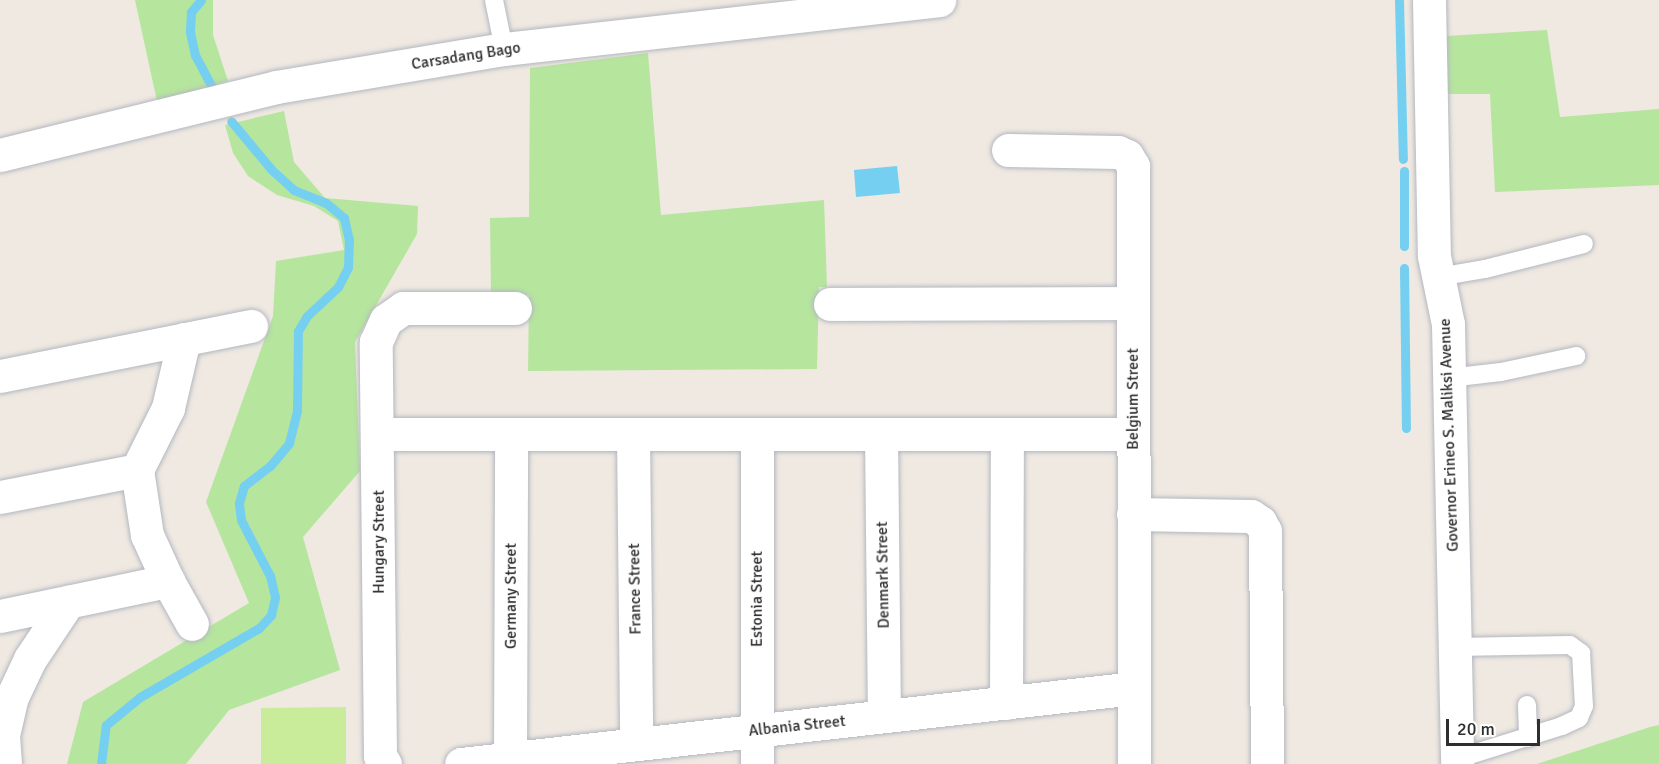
<!DOCTYPE html>
<html>
<head>
<meta charset="utf-8">
<style>
	body { margin:0 }
	#map { position:relative; width:1659px; height:764px; overflow:hidden; background:#efe9e1; font-family:Signika,sans-serif }
	div>[style] { position:absolute }
	[style*='--x'] { left:calc(var(--x)*1px); top:calc(var(--y)*1px); width:calc(var(--w)*1px); rotate:calc(var(--a)*1deg) }
	.green>* { inset:0; background:#b6e59e }
	.pitch>* { inset:0; background:#c9ec9a }
	.water>* { inset:0; background:#75cff0 }
	.stream>* { height:9px; margin:-4.5px; padding:0 4.5px; transform-origin:4.5px; border-radius:4.5px; background:#75cff0 }
	.roads { filter:drop-shadow(0 0 2px #b4b7c1) drop-shadow(0 0 2px #b4b7c1) }
	.service>* { height:18px; margin:-9px; padding:0 9px; transform-origin:9px; border-radius:9px; background:#fff }
	.minor>* { height:33px; margin:-16.5px; padding:0 16.5px; transform-origin:16.5px; border-radius:16.5px; background:#fff }
	.tertiary>* { height:33px; margin:-16.5px; padding:0 16.5px; transform-origin:16.5px; border-radius:16.5px; background:#fff }
	.secondary>* { height:33px; margin:-16.5px; padding:0 16.5px; transform-origin:16.5px; border-radius:16.5px; background:#fff }
	span { translate:-50% -50%; white-space:nowrap; text-align:center; line-height:1.15; -webkit-text-stroke:5px #fff; paint-order:stroke }
	.street-label { font-size:16px; color:#2e2e2e }
	.scale { position:absolute; left:1446px; top:719px; width:94px; height:27px; box-sizing:border-box; border:3px solid #2e2e2e; border-top:0; padding-left:8px; font-size:18px; line-height:21px; white-space:nowrap; color:#2e2e2e; -webkit-text-stroke:4px #fff; paint-order:stroke }
</style>
</head>
<body>
<div id="map">
	<div class="green">
		<i style="clip-path:polygon(135px 0,213px 0,213px 35px,228px 81px,157px 101px)"></i>
		<i style="clip-path:polygon(1547px 30px,1560px 117px,1659px 109px,1659px 185px,1495px 192px,1490px 94px,1448px 94px,1446px 36px)"></i>
		<i style="clip-path:polygon(648px 53px,661px 215px,824px 200px,827px 287px,819px 287px,817px 369px,528px 371px,529px 295px,491px 294px,490px 218px,529px 217px,530px 68px)"></i>
		<i style="clip-path:polygon(284px 111px,294px 162px,325px 198px,418px 206px,417px 234px,355px 342px,360px 471px,303px 537px,340px 670px,229px 710px,186px 764px,67px 764px,83px 702px,249px 603px,206px 502px,273px 316px,276px 261px,344px 250px,338px 221px,314px 206px,277px 195px,248px 176px,233px 153px,225px 125px)"></i>
		<i style="clip-path:polygon(1659px 725px,1659px 764px,1537px 764px,1650px 727px)"></i>
	</div>
	<div class="pitch">
		<i style="clip-path:polygon(346px 707px,346px 764px,261px 764px,261px 708px)"></i>
	</div>
	<div class="water">
		<i style="clip-path:polygon(897px 166px,900px 193px,856px 197px,854px 170px)"></i>
	</div>
	<div class="stream">
		<i style="--x:201;--y:0;--w:16;--a:130"></i>
		<i style="--x:191;--y:12;--w:20;--a:93"></i>
		<i style="--x:190;--y:32;--w:24;--a:78"></i>
		<i style="--x:195;--y:55;--w:38;--a:62"></i>
		<i style="--x:1399;--y:0;--w:159;--a:88.6"></i>
		<i style="--x:1404;--y:171;--w:75;--a:90"></i>
		<i style="--x:1404;--y:268;--w:160;--a:89.3"></i>
		<i style="--x:101;--y:764;--w:39;--a:-83"></i>
		<i style="--x:106;--y:725;--w:44;--a:-39.5"></i>
		<i style="--x:140;--y:697;--w:138;--a:-30.1"></i>
		<i style="--x:259;--y:628;--w:18;--a:-47"></i>
		<i style="--x:271;--y:615;--w:18;--a:-77"></i>
		<i style="--x:275;--y:597;--w:22;--a:-103"></i>
		<i style="--x:270;--y:576;--w:63;--a:-117.4"></i>
		<i style="--x:241;--y:520;--w:17;--a:-97"></i>
		<i style="--x:239;--y:503;--w:18;--a:-74"></i>
		<i style="--x:244;--y:486;--w:33;--a:-38"></i>
		<i style="--x:270;--y:466;--w:30;--a:-50"></i>
		<i style="--x:289;--y:443;--w:34;--a:-76"></i>
		<i style="--x:297;--y:410;--w:79;--a:-89.3"></i>
		<i style="--x:298;--y:331;--w:17;--a:-59"></i>
		<i style="--x:307;--y:316;--w:42;--a:-43.1"></i>
		<i style="--x:338;--y:287;--w:22;--a:-63"></i>
		<i style="--x:348;--y:267;--w:27;--a:-88"></i>
		<i style="--x:349;--y:240;--w:23;--a:-103"></i>
		<i style="--x:344;--y:218;--w:23;--a:-140"></i>
		<i style="--x:326;--y:203;--w:35;--a:-158"></i>
		<i style="--x:294;--y:190;--w:31;--a:-138"></i>
		<i style="--x:271;--y:169;--w:62;--a:-129.8"></i>
	</div>
	<div class="roads">
		<div class="service">
			<i style="--x:494;--y:0;--w:50;--a:78.5"></i>
			<i style="--x:1438;--y:277;--w:48;--a:-9.7"></i>
			<i style="--x:1485;--y:269;--w:102;--a:-14.2"></i>
			<i style="--x:1449;--y:378;--w:52;--a:-6.6"></i>
			<i style="--x:1501;--y:372;--w:77;--a:-12"></i>
			<i style="--x:1454;--y:647;--w:116;--a:-1"></i>
			<i style="--x:1570;--y:645;--w:14;--a:36"></i>
			<i style="--x:1581;--y:653;--w:53;--a:86.8"></i>
			<i style="--x:1584;--y:706;--w:13;--a:113"></i>
			<i style="--x:1579;--y:718;--w:19;--a:155"></i>
			<i style="--x:1562;--y:726;--w:110;--a:162.6"></i>
			<i style="--x:1527;--y:705;--w:33;--a:88"></i>
		</div>
		<div class="minor">
			<i style="--x:1008;--y:150;--w:110;--a:1"></i>
			<i style="--x:1118;--y:152;--w:10;--a:24"></i>
			<i style="--x:1127;--y:156;--w:12;--a:59"></i>
			<i style="--x:1133;--y:166;--w:598;--a:89.9"></i>
			<i style="--x:830;--y:304;--w:302;--a:-0.2"></i>
			<i style="--x:184;--y:339;--w:71;--a:103.1"></i>
			<i style="--x:168;--y:408;--w:69;--a:116.6"></i>
			<i style="--x:137;--y:470;--w:66;--a:81.3"></i>
			<i style="--x:147;--y:535;--w:51;--a:65.5"></i>
			<i style="--x:168;--y:581;--w:49;--a:60.8"></i>
			<i style="--x:0;--y:376;--w:256;--a:-11.3"></i>
			<i style="--x:378;--y:434;--w:755;--a:0"></i>
			<i style="--x:633;--y:434;--w:310;--a:89.4"></i>
			<i style="--x:757;--y:434;--w:330;--a:90"></i>
			<i style="--x:881;--y:434;--w:282;--a:89.4"></i>
			<i style="--x:0;--y:497;--w:140;--a:-11.1"></i>
			<i style="--x:1133;--y:514;--w:118;--a:1"></i>
			<i style="--x:1251;--y:516;--w:11;--a:34"></i>
			<i style="--x:1260;--y:522;--w:10;--a:61"></i>
			<i style="--x:1265;--y:531;--w:233;--a:89.5"></i>
			<i style="--x:0;--y:616;--w:172;--a:-11.8"></i>
			<i style="--x:1006;--y:703;--w:269;--a:-89.8"></i>
			<i style="--x:510;--y:759;--w:325;--a:-89.8"></i>
			<i style="--x:5;--y:764;--w:29;--a:-94"></i>
			<i style="--x:3;--y:735;--w:39;--a:-77"></i>
			<i style="--x:12;--y:697;--w:42;--a:-64.7"></i>
			<i style="--x:30;--y:659;--w:69;--a:-56.3"></i>
			<i style="--x:385;--y:764;--w:9;--a:-122"></i>
			<i style="--x:380;--y:756;--w:414;--a:-90.6"></i>
			<i style="--x:376;--y:342;--w:24;--a:-66"></i>
			<i style="--x:386;--y:320;--w:21;--a:-35"></i>
			<i style="--x:403;--y:308;--w:112;--a:0"></i>
			<i style="--x:461;--y:764;--w:677;--a:-6.44"></i>
		</div>
		<div class="tertiary">
			<i style="--x:0;--y:155;--w:284;--a:-13.8"></i>
			<i style="--x:276;--y:87;--w:231;--a:-9.5"></i>
			<i style="--x:504;--y:49;--w:438;--a:-6.4"></i>
		</div>
		<div class="secondary">
			<i style="--x:1429;--y:0;--w:256;--a:88.9"></i>
			<i style="--x:1434;--y:256;--w:69;--a:78.4"></i>
			<i style="--x:1448;--y:324;--w:440;--a:88.8"></i>
		</div>
	</div>
	<div class="street-label">
		<span style="left:466px;top:56px;rotate:-9deg">Carsadang Bago</span>
		<span style="left:1133px;top:399px;rotate:-90deg">Belgium Street</span>
		<span style="left:1449px;top:435px;rotate:-92deg">Governor Erineo S. Maliksi Avenue</span>
		<span style="left:379px;top:542px;rotate:-90deg">Hungary Street</span>
		<span style="left:883px;top:575px;rotate:-91deg">Denmark Street</span>
		<span style="left:635px;top:589px;rotate:-91deg">France Street</span>
		<span style="left:511px;top:596px;rotate:-90deg">Germany Street</span>
		<span style="left:757px;top:599px;rotate:-90deg">Estonia Street</span>
		<span style="left:797px;top:726px;rotate:-6deg">Albania Street</span>
	</div>
	<div class="scale">20 m</div>
</div>
</body>
</html>
